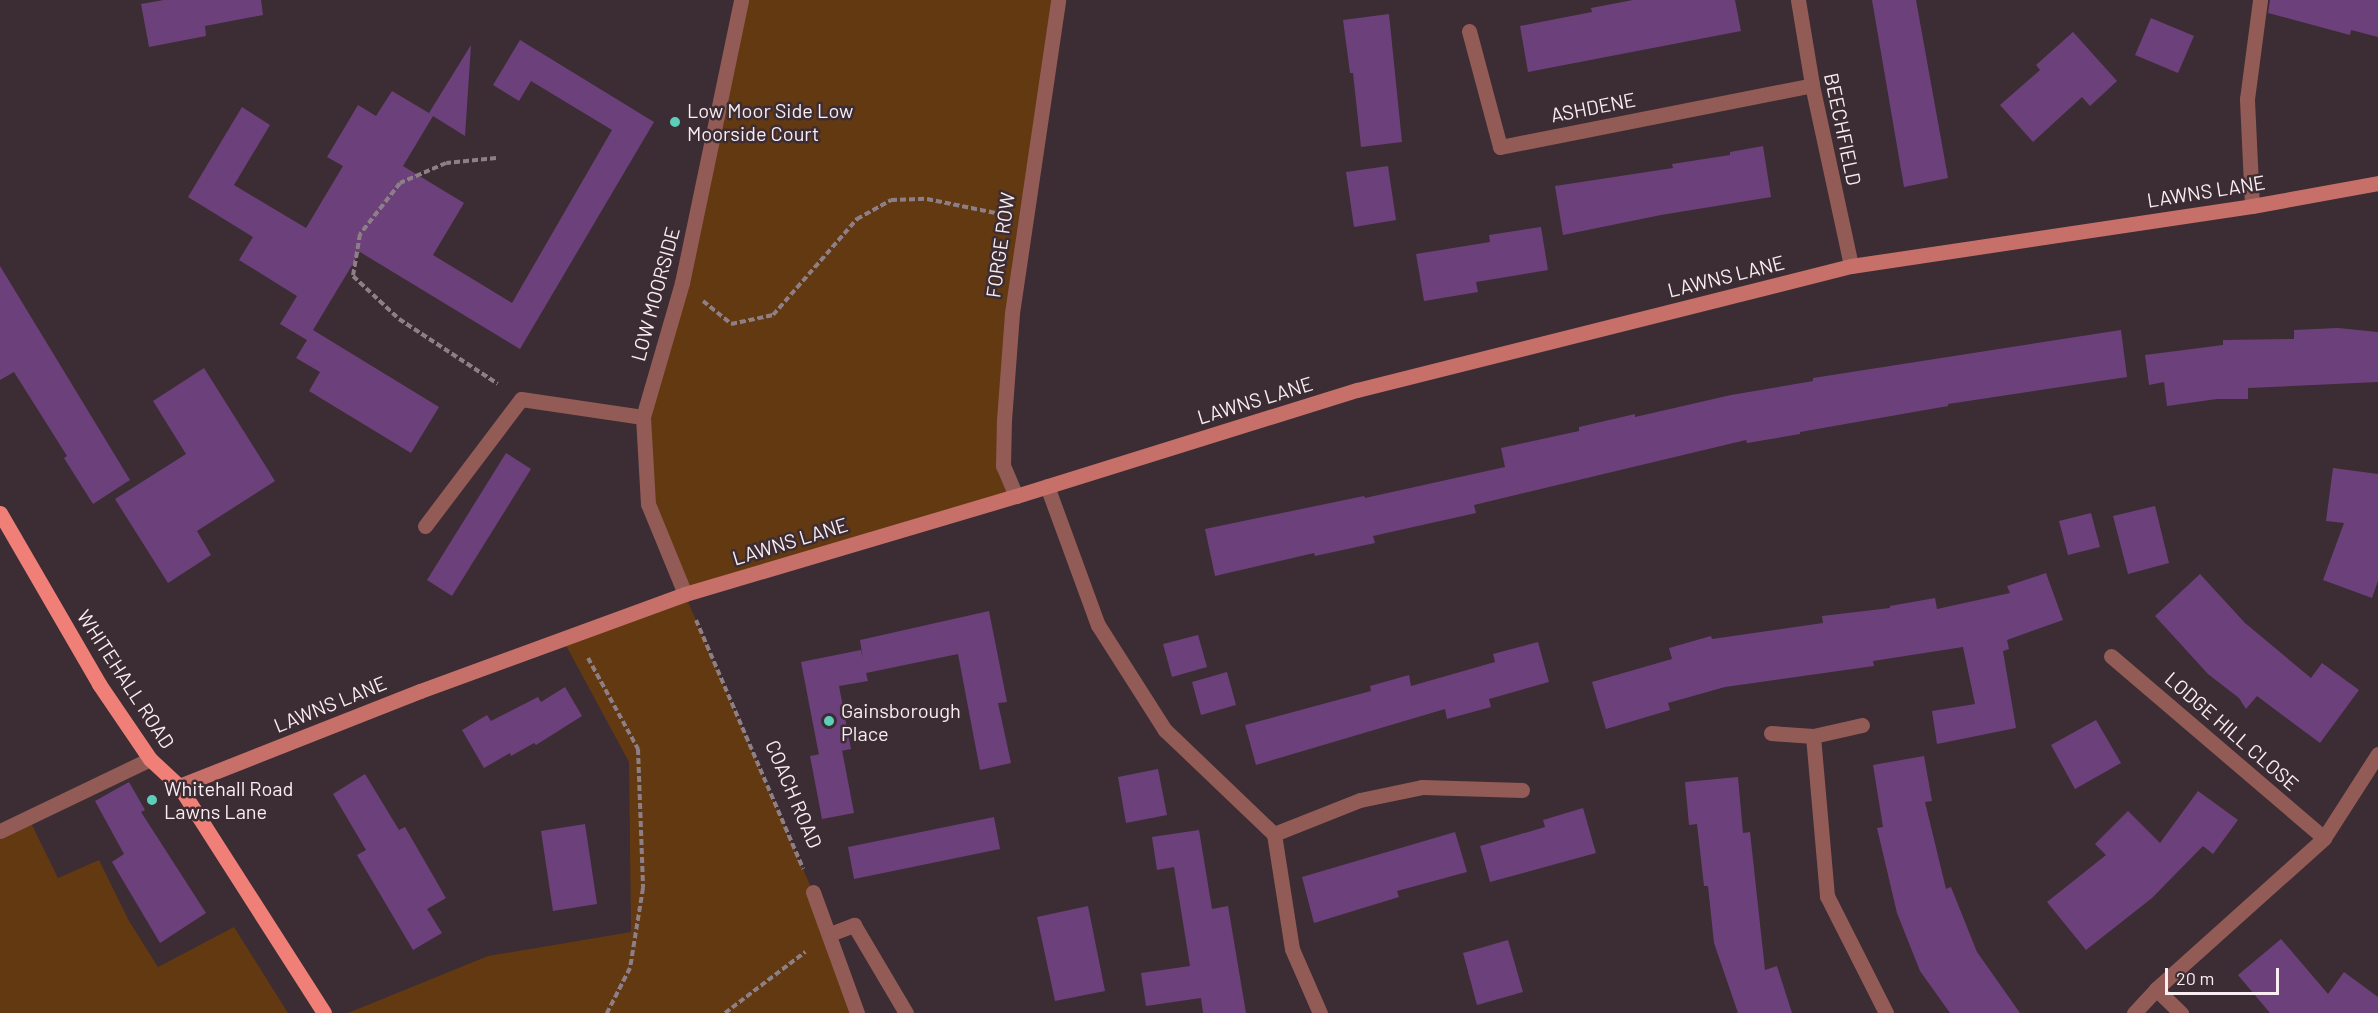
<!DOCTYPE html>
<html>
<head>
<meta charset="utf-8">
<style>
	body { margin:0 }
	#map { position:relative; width:2378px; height:1013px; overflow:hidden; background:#3c2c33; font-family:Barlow,sans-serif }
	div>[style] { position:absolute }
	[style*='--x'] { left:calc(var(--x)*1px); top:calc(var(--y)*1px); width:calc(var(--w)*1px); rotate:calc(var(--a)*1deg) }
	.green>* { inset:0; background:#633912 }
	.building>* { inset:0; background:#6c417b }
	.path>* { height:4px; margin-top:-2px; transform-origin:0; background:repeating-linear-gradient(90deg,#8d7f85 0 6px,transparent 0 9px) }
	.street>* { height:15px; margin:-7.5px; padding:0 7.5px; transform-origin:7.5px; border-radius:7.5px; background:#925b56 }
	.secondary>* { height:15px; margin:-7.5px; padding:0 7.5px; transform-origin:7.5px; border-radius:7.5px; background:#c67069 }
	.primary>* { height:15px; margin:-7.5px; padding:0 7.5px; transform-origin:7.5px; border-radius:7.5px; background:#ef7f77 }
	.dots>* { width:16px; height:16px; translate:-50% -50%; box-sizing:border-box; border:3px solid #3c2c33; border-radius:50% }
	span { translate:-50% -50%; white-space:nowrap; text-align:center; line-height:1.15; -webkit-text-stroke:5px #3c2c33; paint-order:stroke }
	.street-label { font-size:20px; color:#f8edf1 }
	.poi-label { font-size:20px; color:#f8edf1 }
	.left { translate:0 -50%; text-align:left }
	.scale { position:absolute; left:2165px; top:968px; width:114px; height:27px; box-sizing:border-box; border:3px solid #f8edf1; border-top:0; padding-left:8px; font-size:18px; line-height:21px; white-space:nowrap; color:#f8edf1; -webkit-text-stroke:4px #3c2c33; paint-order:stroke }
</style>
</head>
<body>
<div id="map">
	<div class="green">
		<i style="clip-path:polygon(741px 0,1058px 0,1024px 220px,1003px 466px,1016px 496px,685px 595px,813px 892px,857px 1013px,348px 1013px,488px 956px,631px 932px,629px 762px,562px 638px,685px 594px,648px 504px,643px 417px)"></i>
		<i style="clip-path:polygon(28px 817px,58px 878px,99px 860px,129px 921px,158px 967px,234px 927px,288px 1013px,0 1013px,0 831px)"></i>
	</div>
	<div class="building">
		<i style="clip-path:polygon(164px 0,261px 0,263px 15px,205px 26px,206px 36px,149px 47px,141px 4px)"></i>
		<i style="clip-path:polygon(1633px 0,1735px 0,1741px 31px,1528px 72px,1520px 26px,1592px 12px,1591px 8px)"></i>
		<i style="clip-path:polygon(1872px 0,1916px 0,1948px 178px,1904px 187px)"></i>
		<i style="clip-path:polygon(2270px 0,2378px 0,2378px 37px,2351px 30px,2350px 35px,2268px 13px)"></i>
		<i style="clip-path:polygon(1389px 14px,1402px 142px,1361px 147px,1353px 73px,1350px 73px,1343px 20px)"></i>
		<i style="clip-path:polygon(2151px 18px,2194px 36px,2178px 73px,2135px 55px)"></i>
		<i style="clip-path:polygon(2073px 32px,2117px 81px,2090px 106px,2082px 97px,2033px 142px,2000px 105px,2040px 70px,2036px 65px)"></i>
		<i style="clip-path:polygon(520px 40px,654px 122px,520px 349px,360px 252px,313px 330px,439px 407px,411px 453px,309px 391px,320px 372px,296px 358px,307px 340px,280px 324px,297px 296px,239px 260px,253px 237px,188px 197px,242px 107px,270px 125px,234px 185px,306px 228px,343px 166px,327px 157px,358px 105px,376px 116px,392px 91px,429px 113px,471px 45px,465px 136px,433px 116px,403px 166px,464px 203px,433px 255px,512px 303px,612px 130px,531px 81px,519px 101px,493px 85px)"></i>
		<i style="clip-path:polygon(1763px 146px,1771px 197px,1661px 215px,1563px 235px,1555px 186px,1673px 168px,1672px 164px,1730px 155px,1730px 152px)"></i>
		<i style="clip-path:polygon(1388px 166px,1396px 220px,1354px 227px,1346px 172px)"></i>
		<i style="clip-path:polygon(1541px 227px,1548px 270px,1476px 282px,1478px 292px,1424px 301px,1416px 254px,1490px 242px,1489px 235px)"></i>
		<i style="clip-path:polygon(0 266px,130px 480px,93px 504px,64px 458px,67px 456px,14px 372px,0 380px)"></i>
		<i style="clip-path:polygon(2338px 328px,2378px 332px,2378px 382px,2248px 388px,2248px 399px,2217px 399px,2167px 406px,2164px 382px,2149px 385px,2145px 355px,2223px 345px,2223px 340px,2294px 339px,2294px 330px)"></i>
		<i style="clip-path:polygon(2121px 330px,2127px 377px,1948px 404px,1948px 406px,1800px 432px,1800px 434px,1747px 443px,1746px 440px,1474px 505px,1476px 513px,1373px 536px,1375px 543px,1315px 556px,1314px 553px,1215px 576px,1205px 529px,1364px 496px,1365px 498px,1505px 467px,1501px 448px,1579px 431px,1579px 427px,1635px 414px,1635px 417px,1731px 395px,1813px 381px,1813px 378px)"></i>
		<i style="clip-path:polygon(204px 368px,275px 481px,197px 531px,211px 555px,168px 583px,115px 499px,186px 454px,153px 401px)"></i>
		<i style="clip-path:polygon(506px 453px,531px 469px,452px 596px,427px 580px)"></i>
		<i style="clip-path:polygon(2333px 468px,2378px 474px,2378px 581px,2372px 598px,2323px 580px,2344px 523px,2326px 521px)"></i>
		<i style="clip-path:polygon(2155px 506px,2169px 563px,2128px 574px,2113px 516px)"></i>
		<i style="clip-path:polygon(2091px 513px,2100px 547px,2068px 555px,2059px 521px)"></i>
		<i style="clip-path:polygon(2046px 573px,2063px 620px,2007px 640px,2009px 649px,2003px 651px,2016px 728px,1937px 744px,1932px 711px,1975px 704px,1963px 647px,1873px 661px,1874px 666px,1725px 687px,1668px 703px,1670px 710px,1606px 729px,1592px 682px,1672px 659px,1669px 648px,1711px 636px,1712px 639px,1823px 623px,1822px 616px,1890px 608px,1890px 606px,1935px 598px,1937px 609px,2010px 593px,2007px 586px)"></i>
		<i style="clip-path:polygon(2200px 574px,2245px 623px,2311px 678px,2322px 663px,2359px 690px,2320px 743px,2257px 696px,2246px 709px,2239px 698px,2208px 674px,2155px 616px)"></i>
		<i style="clip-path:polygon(989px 611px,1007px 702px,998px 703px,1011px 763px,980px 770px,958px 654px,866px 673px,868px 681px,839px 686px,851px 749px,819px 755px,801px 662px,861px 650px,863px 659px,860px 640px)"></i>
		<i style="clip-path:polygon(1198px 635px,1207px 667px,1172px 677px,1163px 644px)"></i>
		<i style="clip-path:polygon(1538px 642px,1549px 682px,1489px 699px,1491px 707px,1447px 719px,1445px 709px,1256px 765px,1245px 725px,1371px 691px,1370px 686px,1409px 675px,1411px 686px,1495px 662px,1493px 654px)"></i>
		<i style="clip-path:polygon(1227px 672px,1236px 705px,1201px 715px,1192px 682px)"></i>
		<i style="clip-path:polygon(565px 687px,582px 716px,536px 745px,534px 743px,511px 756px,510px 753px,484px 768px,462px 730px,487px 715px,491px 721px,538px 697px,541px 702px)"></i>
		<i style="clip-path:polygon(2096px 720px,2121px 763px,2075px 789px,2051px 745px)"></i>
		<i style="clip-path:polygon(842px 750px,854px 813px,822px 819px,810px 756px)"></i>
		<i style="clip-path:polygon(1924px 756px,1932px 801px,1925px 802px,1946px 889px,1951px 887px,1977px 952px,2020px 1013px,1950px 1013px,1920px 971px,1897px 913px,1877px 828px,1883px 827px,1873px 765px)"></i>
		<i style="clip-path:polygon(1158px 769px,1167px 815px,1126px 823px,1118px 777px)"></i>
		<i style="clip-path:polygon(365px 774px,399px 830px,405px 827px,446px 898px,427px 909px,442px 933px,413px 950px,357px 855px,366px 850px,333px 794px)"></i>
		<i style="clip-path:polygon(1738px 777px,1743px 833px,1750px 832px,1765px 970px,1777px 966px,1792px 1013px,1738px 1013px,1714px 943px,1708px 886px,1704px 886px,1697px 824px,1689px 825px,1685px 782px)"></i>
		<i style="clip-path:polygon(129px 782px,145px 810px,141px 812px,206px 913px,160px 943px,112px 862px,124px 854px,95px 801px)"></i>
		<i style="clip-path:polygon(2198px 791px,2238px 820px,2213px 854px,2203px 846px,2152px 898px,2086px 950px,2047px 902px,2106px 855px,2095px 844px,2128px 811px,2160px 843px)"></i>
		<i style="clip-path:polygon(1583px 808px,1596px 853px,1490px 882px,1480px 846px,1545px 827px,1543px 820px)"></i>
		<i style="clip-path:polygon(994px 817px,1000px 849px,854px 879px,848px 847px)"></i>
		<i style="clip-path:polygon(585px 824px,597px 904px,553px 911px,541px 831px)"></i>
		<i style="clip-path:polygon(1199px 830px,1212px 909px,1228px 906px,1246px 1013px,1203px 1013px,1201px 998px,1146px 1006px,1141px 973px,1190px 966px,1174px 867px,1157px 870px,1152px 837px)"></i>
		<i style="clip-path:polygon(1455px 832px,1467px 872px,1397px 891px,1399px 897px,1314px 923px,1302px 877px)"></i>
		<i style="clip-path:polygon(1088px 906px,1105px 991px,1055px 1001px,1037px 917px)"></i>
		<i style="clip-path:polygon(2281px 939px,2328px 994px,2344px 972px,2378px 997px,2378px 1013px,2270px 1013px,2238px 975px)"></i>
		<i style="clip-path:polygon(1508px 940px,1523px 992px,1477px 1005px,1463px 953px)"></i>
	</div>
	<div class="path">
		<i style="--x:496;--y:158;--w:50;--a:174.3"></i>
		<i style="--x:446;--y:163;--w:50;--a:156.5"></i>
		<i style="--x:400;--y:183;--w:65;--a:128.1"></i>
		<i style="--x:360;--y:234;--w:43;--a:99.5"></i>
		<i style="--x:353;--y:276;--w:63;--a:43.1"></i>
		<i style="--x:399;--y:319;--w:118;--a:33.3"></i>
		<i style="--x:703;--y:301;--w:36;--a:39"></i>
		<i style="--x:731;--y:324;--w:43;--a:-12.1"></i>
		<i style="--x:773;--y:315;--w:128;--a:-48.8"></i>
		<i style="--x:857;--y:219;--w:39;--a:-29"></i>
		<i style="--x:891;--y:200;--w:36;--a:-2"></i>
		<i style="--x:927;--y:199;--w:75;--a:11.6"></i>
		<i style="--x:696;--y:620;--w:271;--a:66.7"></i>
		<i style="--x:588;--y:658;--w:104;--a:61.2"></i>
		<i style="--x:638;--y:749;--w:139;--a:87.9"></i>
		<i style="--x:643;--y:888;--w:81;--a:99.2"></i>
		<i style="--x:630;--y:968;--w:51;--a:117.1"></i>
		<i style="--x:725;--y:1013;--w:101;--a:-37.3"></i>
	</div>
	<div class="street">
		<i style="--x:1798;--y:0;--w:86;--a:80.6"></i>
		<i style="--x:1812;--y:85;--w:185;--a:77.8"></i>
		<i style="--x:1469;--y:31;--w:120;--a:75"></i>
		<i style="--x:1500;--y:147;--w:318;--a:-11.2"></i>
		<i style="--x:2252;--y:206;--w:107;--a:-92.7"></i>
		<i style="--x:2247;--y:99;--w:100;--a:-82.5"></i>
		<i style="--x:1047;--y:486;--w:148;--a:69.9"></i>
		<i style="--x:1098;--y:625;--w:125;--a:57.5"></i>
		<i style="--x:1165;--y:730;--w:151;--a:43.7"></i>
		<i style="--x:1274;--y:834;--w:92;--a:-21.6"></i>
		<i style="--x:1360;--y:800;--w:63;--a:-11.8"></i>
		<i style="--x:1422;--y:787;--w:100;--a:1.7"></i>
		<i style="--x:1016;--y:496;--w:33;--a:-113"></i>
		<i style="--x:1003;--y:466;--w:46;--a:-88.8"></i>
		<i style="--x:1004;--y:420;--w:107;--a:-85.7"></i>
		<i style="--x:1012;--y:313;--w:316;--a:-81.6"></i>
		<i style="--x:425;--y:526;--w:159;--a:-52.9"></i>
		<i style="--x:521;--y:399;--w:123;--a:8.4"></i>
		<i style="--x:685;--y:594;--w:97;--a:-112.3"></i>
		<i style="--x:648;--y:504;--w:87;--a:-93.3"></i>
		<i style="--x:643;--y:417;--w:140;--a:-73.8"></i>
		<i style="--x:682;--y:283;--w:289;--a:-78.2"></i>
		<i style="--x:2111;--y:656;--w:280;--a:40.5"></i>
		<i style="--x:1862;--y:725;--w:50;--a:167.3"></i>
		<i style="--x:1813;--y:736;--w:161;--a:85"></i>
		<i style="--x:1827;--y:896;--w:131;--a:63.2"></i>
		<i style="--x:1771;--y:733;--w:42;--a:4.1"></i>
		<i style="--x:0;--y:831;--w:166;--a:-25.6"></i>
		<i style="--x:1274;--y:834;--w:116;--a:81.1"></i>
		<i style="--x:1292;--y:949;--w:70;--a:66.4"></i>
		<i style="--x:813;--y:892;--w:129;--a:70"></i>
		<i style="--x:830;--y:934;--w:26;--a:-21"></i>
		<i style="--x:854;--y:925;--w:102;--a:59.4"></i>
		<i style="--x:2156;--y:989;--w:35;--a:44"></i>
		<i style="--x:2134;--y:1013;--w:33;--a:-47"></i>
		<i style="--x:2156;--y:989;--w:226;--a:-41.9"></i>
		<i style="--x:2324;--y:838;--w:100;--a:-57.3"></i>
	</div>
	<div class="secondary">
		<i style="--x:179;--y:786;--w:259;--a:-21.5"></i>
		<i style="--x:420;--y:691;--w:282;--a:-20.1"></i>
		<i style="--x:685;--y:594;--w:345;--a:-16.5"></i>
		<i style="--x:1016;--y:496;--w:357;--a:-17.3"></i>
		<i style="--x:1357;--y:390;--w:509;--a:-14.09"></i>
		<i style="--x:1851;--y:266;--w:405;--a:-8.5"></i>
		<i style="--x:2252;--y:206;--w:128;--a:-10.3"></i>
	</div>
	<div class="primary">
		<i style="--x:0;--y:513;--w:198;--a:59.9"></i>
		<i style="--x:99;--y:684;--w:91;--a:55.8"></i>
		<i style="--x:150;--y:759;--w:40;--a:43"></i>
		<i style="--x:179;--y:786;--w:269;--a:57.4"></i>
	</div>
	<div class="dots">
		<i style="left:675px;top:122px;background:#5cceba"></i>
		<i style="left:829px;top:721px;background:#5cceba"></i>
		<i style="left:152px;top:800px;background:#5cceba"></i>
	</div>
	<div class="street-label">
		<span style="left:1593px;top:107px;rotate:-11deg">ASHDENE</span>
		<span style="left:1843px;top:129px;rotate:78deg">BEECHFIELD</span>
		<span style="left:2206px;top:191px;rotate:-9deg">LAWNS LANE</span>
		<span style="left:1000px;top:245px;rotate:-82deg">FORGE ROW</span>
		<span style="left:1726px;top:276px;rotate:-14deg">LAWNS LANE</span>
		<span style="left:655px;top:294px;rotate:-75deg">LOW MOORSIDE</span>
		<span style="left:1255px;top:400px;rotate:-17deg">LAWNS LANE</span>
		<span style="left:790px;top:541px;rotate:-17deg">LAWNS LANE</span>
		<span style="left:126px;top:679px;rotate:57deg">WHITEHALL ROAD</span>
		<span style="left:330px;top:704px;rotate:-22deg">LAWNS LANE</span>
		<span style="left:2232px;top:731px;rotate:41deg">LODGE HILL CLOSE</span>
		<span style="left:794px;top:794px;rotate:67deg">COACH ROAD</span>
	</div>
	<div class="poi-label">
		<span class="left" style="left:687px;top:122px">Low Moor Side Low<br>Moorside Court</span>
		<span class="left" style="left:841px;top:722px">Gainsborough<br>Place</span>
		<span class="left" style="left:164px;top:800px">Whitehall Road<br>Lawns Lane</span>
	</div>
	<div class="scale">20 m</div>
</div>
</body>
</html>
